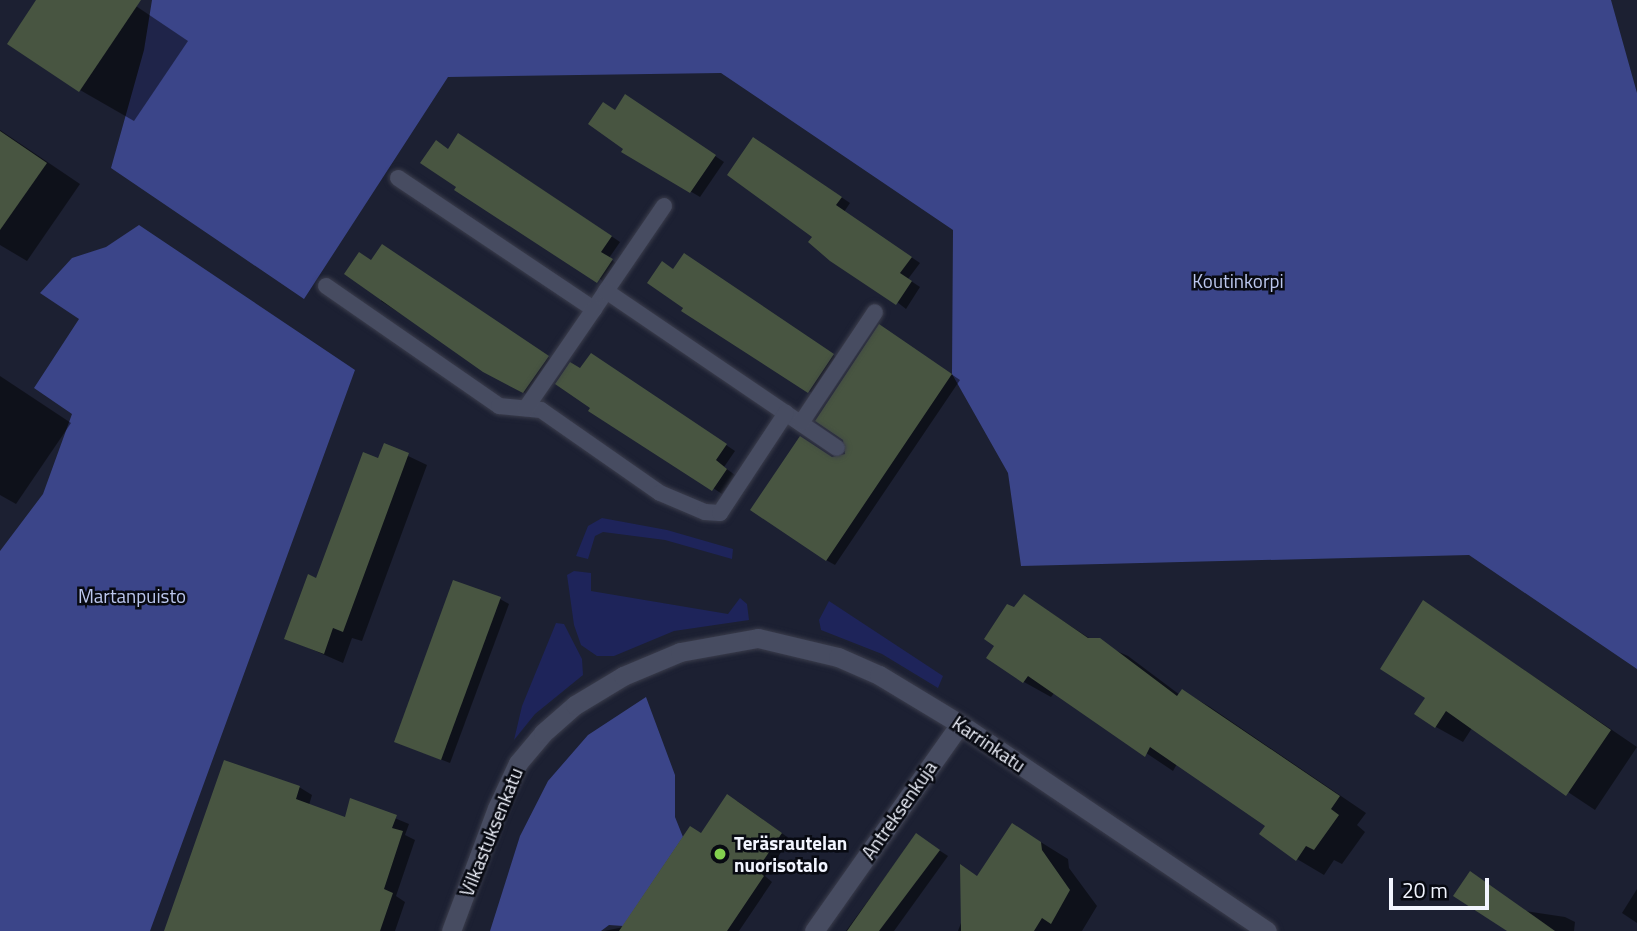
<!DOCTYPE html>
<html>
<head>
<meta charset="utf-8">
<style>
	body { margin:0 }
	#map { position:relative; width:1637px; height:931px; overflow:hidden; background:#1c2032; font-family:"Titillium Web",sans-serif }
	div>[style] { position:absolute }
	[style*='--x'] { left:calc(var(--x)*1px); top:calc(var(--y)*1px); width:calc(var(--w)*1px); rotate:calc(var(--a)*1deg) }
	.green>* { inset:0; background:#1e245a }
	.forest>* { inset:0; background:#3b4589 }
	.shadow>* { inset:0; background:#0007 }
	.building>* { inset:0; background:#485541 }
	.roads { filter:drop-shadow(0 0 2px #3b3d4c) drop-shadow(0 0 2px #3b3d4c) }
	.service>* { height:16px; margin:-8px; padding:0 8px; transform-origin:8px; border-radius:8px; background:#474c61 }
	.minor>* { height:19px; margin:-9.5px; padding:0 9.5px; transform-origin:9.5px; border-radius:9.5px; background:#474c61 }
	.dots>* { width:19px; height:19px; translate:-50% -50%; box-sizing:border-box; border:4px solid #080a12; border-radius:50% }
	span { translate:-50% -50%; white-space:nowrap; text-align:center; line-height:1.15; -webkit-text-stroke:5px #080a12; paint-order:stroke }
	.park-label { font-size:19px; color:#bcc7ee }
	.street-label { font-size:19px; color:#f2f5ff }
	.poi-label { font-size:19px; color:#f2f5ff; font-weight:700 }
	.left { translate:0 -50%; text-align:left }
	.scale { position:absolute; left:1389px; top:878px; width:100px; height:32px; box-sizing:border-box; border:4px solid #f2f5ff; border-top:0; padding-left:9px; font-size:21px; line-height:24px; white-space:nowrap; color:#f2f5ff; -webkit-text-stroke:5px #080a12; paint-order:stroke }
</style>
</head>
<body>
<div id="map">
	<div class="green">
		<i style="clip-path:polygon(602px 518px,667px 530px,733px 549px,732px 559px,665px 540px,603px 532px,595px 536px,588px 559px,576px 556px,588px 526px)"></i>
		<i style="clip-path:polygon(574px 571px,591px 573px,591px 591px,728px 614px,740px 598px,747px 604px,749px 620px,674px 631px,614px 656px,597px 656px,581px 645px,574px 625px,567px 575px)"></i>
		<i style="clip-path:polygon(829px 601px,943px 676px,938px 688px,882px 654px,821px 630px,819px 620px)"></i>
		<i style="clip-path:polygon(556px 623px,564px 624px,582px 659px,583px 675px,535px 714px,514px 740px,522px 706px)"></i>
	</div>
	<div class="forest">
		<i style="clip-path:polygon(152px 0,1611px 0,1637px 93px,1637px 669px,1469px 555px,1021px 566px,1008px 473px,952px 374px,953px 230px,721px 73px,448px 77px,304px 299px,111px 168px,144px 50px)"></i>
		<i style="clip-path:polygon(139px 225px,355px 370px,150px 931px,0 931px,0 551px,43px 494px,72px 414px,34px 388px,79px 319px,40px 293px,72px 258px,106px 247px)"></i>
		<i style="clip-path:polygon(646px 697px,675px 775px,675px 817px,683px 837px,623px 926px,609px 925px,601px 931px,490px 931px,520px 836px,548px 781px,588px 735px)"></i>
	</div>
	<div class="shadow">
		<i style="clip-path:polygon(38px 0,127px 0,188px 41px,134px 121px,80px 90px)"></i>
		<i style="clip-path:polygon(635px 102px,724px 162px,700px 197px,624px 152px)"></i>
		<i style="clip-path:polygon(0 130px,80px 184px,27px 261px,0 245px)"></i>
		<i style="clip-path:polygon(468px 140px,620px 242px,609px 258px,620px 266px,607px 286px)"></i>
		<i style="clip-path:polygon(762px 144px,850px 203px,844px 212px,920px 263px,908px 279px,920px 287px,906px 309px,814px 237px)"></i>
		<i style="clip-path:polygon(391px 252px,557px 363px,531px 397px,381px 301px)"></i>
		<i style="clip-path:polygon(693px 261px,842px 361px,818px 397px,683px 310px,674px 271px)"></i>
		<i style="clip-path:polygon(889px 332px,960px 380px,835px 565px,826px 560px,832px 459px,847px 456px)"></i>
		<i style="clip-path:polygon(600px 360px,735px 451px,724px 467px,735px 475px,722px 494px,592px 407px,581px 370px)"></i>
		<i style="clip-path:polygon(0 376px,71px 423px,16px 504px,0 495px)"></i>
		<i style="clip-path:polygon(385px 445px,427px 465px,362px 641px,352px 638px,343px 663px,286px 638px)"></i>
		<i style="clip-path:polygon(1025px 596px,1092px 640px,1128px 656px,1180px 695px,1183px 691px,1210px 707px,1366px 813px,1357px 825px,1365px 832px,1342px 864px,1334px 860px,1324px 875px,1297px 859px,1268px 826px,1177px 764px,1173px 771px,1055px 692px,1051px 697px,1024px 682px,1015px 609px)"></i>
		<i style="clip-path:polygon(500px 599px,509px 604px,450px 763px,396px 742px)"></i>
		<i style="clip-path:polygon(1424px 602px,1637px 747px,1595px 810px,1472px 728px,1463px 742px,1436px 727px,1427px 697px)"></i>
		<i style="clip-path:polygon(299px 787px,312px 795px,309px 805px,346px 819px,351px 800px,409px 824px,405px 835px,415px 840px,396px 896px,405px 902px,395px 931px,166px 931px)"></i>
		<i style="clip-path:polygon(737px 801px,790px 839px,765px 876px,772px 882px,739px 931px,604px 931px,624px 927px,702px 835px)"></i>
		<i style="clip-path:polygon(1013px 825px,1068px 859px,1069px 868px,1097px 906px,1082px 931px,958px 931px,978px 877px)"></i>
		<i style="clip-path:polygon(916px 835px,948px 856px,894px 931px,846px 931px)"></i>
		<i style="clip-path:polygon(1637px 889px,1637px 923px,1622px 913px)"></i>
		<i style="clip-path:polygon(1525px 911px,1565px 917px,1575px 922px,1574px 931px,1510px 931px)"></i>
	</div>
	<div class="building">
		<i style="clip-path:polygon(36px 0,141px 0,79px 92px,7px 44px)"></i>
		<i style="clip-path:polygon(625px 94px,716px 155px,690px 193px,621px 152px,623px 149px,588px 124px,603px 102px,615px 110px)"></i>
		<i style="clip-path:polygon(0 131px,47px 163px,0 230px)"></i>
		<i style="clip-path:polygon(458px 133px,612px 236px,601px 252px,613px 259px,597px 283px,454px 190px,456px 187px,420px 163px,436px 140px,448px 149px)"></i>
		<i style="clip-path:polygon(753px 137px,842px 197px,836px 205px,912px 257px,900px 273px,912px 281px,896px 305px,830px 261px,808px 242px,812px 237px,727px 175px)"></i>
		<i style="clip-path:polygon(382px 244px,549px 356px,523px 393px,483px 372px,344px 274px,359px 252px,371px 260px)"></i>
		<i style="clip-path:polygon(684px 253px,834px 354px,808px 393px,681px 311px,683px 308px,647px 283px,662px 261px,673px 269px)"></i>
		<i style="clip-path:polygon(879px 324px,952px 374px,826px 561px,750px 510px,800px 436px,832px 457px,845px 454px,843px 440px,815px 421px)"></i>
		<i style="clip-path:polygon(591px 353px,727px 444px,716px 460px,727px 469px,712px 491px,588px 411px,590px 408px,555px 384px,570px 362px,580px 368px)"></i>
		<i style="clip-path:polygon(384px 443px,409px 453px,343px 632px,333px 628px,324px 654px,284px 639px,308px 574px,316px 578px,363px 452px,378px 458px)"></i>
		<i style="clip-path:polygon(453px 580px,501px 597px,441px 760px,394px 742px)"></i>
		<i style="clip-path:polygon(1024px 594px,1088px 638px,1100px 638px,1177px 696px,1182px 689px,1340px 796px,1331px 809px,1339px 815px,1314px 850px,1306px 846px,1296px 861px,1259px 834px,1265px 826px,1150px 747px,1145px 757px,1028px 676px,1023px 683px,986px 658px,994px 646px,984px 639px,1007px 604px,1014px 607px)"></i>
		<i style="clip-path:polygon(1423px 600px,1611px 730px,1566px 796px,1446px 711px,1435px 728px,1414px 714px,1425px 698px,1380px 669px)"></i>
		<i style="clip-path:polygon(224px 760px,300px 786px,296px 799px,345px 817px,350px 798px,397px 815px,392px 828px,403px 831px,384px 889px,393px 893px,380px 931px,164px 931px)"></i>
		<i style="clip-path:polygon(727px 794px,782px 833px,757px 870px,764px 876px,727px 931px,619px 931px,690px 826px,701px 833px)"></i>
		<i style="clip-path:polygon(1012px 823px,1041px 842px,1042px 850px,1070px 890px,1051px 924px,1042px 918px,1034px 931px,961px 931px,960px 864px,977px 876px)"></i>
		<i style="clip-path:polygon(916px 833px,940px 850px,879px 931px,847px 931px)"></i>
		<i style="clip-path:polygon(1470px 871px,1555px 931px,1507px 931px,1453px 896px)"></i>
	</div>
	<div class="roads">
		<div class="service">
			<i style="--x:398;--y:178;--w:236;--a:33.8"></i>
			<i style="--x:594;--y:309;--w:22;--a:-56"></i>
			<i style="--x:664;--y:206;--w:103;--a:124.3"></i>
			<i style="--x:606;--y:291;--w:279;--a:34.2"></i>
			<i style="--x:326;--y:286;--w:211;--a:34.7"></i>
			<i style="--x:499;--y:406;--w:42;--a:5.4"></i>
			<i style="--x:541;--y:410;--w:145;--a:34.9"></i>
			<i style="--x:660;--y:493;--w:49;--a:22.9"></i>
			<i style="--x:705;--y:512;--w:15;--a:4"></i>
			<i style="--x:720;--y:513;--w:120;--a:-56.6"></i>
			<i style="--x:526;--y:408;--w:120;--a:-55.5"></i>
			<i style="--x:801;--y:423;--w:133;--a:-56.3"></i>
		</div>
		<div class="minor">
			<i style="--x:451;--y:931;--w:131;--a:-69.5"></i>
			<i style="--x:497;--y:808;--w:50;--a:-65"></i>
			<i style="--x:518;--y:763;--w:39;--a:-50"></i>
			<i style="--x:543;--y:733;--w:43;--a:-41.2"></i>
			<i style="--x:575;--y:705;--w:56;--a:-31.1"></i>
			<i style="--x:623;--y:676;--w:62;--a:-22.8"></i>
			<i style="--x:680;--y:652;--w:79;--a:-10.2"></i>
			<i style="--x:758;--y:638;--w:82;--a:13.4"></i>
			<i style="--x:838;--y:657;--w:45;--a:23.7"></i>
			<i style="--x:879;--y:675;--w:95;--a:31.2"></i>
			<i style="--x:960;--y:724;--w:370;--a:34"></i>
			<i style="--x:814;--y:931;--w:253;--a:-54.8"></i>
		</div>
	</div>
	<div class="dots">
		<i style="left:720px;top:854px;background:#83d04e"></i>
	</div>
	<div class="park-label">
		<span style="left:1238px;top:281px">Koutinkorpi</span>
		<span style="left:132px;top:596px">Martanpuisto</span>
	</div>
	<div class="street-label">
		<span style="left:989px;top:744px;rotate:34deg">Karrinkatu</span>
		<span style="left:899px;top:810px;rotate:-55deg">Antreksenkuja</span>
		<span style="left:491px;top:832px;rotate:-68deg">Vilkastuksenkatu</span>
	</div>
	<div class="poi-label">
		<span class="left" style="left:734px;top:854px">Teräsrautelan<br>nuorisotalo</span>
	</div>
	<div class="scale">20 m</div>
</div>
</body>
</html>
